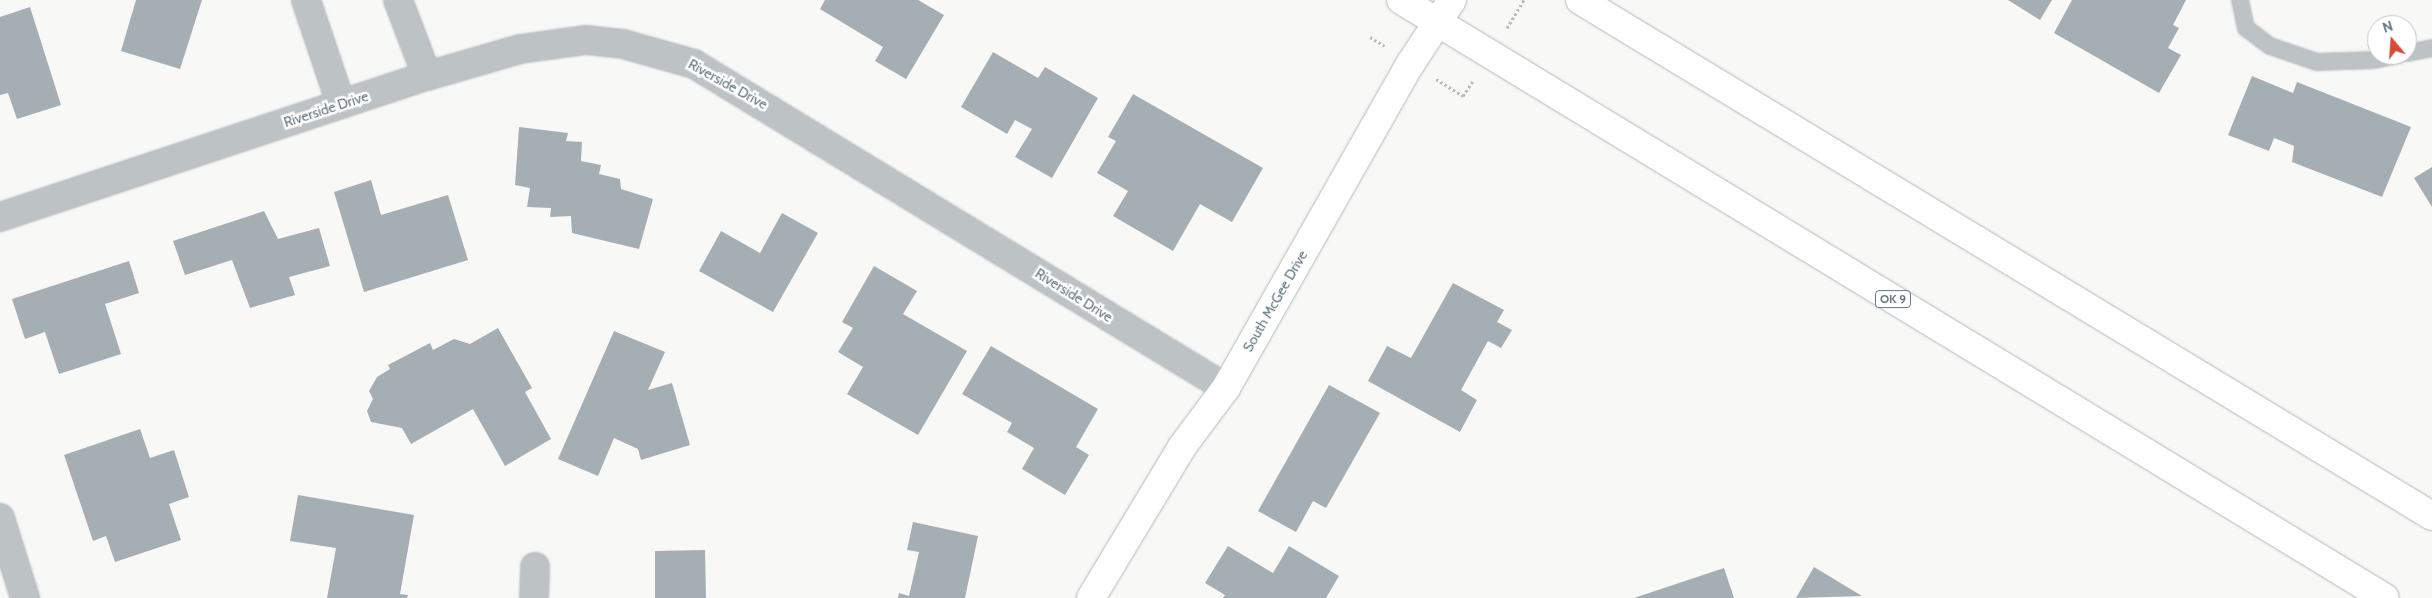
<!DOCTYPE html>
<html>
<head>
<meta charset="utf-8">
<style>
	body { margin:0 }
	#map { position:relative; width:2432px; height:598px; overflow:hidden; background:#f8f8f6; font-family:Cabin,sans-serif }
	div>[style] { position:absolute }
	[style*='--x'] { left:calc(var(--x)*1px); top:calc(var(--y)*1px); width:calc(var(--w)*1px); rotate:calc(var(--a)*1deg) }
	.building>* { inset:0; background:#a5afb3 }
	.path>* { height:3px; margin-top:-1.5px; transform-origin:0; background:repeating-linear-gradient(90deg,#b8bcbe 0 2.5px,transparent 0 5px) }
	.roads { filter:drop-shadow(0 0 1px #b2b9bc) drop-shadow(0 0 1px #b2b9bc) }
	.lane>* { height:16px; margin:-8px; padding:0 8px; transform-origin:8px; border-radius:8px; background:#bdc3c5 }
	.street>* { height:28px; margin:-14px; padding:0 14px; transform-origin:14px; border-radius:14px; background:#bdc3c5 }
	.secondary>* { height:28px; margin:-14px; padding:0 14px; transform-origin:14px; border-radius:14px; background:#fff }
	.highway>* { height:28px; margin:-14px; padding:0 14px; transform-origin:14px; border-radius:14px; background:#fff }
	span { translate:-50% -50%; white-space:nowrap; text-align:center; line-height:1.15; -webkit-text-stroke:5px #fff; paint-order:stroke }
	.shield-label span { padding:1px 4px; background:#fff; border:1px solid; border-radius:4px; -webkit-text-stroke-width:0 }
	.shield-label { font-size:12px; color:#66777f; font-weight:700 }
	.street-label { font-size:14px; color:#66777f }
	.north { position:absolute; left:2367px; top:15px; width:50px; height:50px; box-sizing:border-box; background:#fff; border:1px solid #c2c9cc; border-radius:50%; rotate:342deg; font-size:14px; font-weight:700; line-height:20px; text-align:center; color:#66777f }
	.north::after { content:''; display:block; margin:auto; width:18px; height:22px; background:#d64a39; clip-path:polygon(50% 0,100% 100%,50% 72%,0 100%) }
</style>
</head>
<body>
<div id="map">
	<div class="building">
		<i style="clip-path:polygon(136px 0,202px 0,180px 69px,121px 51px)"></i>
		<i style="clip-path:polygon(825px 0,918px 0,944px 15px,906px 79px,875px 61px,883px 47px,820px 9px)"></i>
		<i style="clip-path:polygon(2008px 0,2052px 0,2040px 20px)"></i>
		<i style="clip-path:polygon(2072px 0,2186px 0,2173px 25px,2179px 28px,2168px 48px,2181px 55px,2159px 93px,2054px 33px)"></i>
		<i style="clip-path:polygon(30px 7px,61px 105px,17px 119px,8px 93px,0 95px,0 17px)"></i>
		<i style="clip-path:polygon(993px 52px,1038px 78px,1045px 67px,1098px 98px,1052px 178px,1015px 157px,1032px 129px,1015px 120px,1007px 134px,961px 107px)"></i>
		<i style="clip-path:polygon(2252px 76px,2293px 93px,2297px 82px,2411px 127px,2382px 197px,2292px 162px,2294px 146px,2274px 138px,2269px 151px,2228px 135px)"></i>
		<i style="clip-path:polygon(1133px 94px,1263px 168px,1232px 222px,1200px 204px,1173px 251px,1113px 216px,1128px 191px,1097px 173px,1116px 141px,1108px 137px)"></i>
		<i style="clip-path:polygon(519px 127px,568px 133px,566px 141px,582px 142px,581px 161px,601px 165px,599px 174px,620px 179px,621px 189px,653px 199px,639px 249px,572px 233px,571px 216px,550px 217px,551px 208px,527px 207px,530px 188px,515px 185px)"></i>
		<i style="clip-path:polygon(2432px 167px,2432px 207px,2414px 178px)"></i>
		<i style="clip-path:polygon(371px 180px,381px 215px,448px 195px,468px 260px,364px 292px,334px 192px)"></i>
		<i style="clip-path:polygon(264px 211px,278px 239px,319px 228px,330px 266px,289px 277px,295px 295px,250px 308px,232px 260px,185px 275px,173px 241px)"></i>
		<i style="clip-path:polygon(782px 213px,818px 233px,773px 312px,699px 271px,721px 231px,760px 253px)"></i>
		<i style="clip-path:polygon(129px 261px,139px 293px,105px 304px,121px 354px,59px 374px,45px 332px,25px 339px,12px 299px)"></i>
		<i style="clip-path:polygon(874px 266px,917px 291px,903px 314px,967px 351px,918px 435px,847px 394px,863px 367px,838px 352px,853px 328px,842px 322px)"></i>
		<i style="clip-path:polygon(1453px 283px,1504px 310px,1497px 322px,1512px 330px,1501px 348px,1488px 341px,1461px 390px,1477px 400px,1460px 432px,1368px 381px,1387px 346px,1411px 358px)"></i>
		<i style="clip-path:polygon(498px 328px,532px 388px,525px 392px,551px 439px,505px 466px,473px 409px,411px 444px,402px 428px,371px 422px,367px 411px,373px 399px,369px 391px,377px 377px,390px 369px,388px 365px,430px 343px,433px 350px,454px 339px,470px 344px)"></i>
		<i style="clip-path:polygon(614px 331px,665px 352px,648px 390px,672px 383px,690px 445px,641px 460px,638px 449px,614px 438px,598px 476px,558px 459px)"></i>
		<i style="clip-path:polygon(991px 346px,1098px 409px,1076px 447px,1089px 455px,1065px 495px,1022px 469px,1034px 448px,1007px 432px,1012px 423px,962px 394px)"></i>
		<i style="clip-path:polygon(1329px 385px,1380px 413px,1326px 508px,1313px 501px,1296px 532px,1258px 511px)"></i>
		<i style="clip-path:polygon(140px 429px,150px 458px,174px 450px,189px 497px,169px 504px,181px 540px,115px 562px,106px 536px,93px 541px,64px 455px)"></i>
		<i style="clip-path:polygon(298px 495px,414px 515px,400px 594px,408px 595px,407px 598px,327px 598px,336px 548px,290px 541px)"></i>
		<i style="clip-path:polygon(913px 522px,978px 536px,965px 598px,898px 598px,899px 593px,909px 596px,919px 552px,907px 550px)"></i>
		<i style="clip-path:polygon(1228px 546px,1273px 573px,1289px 546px,1339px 576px,1326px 598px,1223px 598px,1225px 595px,1205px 583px)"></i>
		<i style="clip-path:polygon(705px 550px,706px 598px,655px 598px,655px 551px)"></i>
		<i style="clip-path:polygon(1814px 567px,1862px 596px,1796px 598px)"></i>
		<i style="clip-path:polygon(1724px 568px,1734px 598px,1634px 598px)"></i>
	</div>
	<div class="path">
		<i style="--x:1507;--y:28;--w:33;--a:-59"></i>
		<i style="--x:1370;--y:37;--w:17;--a:31"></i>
		<i style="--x:1436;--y:79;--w:32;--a:32"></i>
		<i style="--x:1463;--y:96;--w:20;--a:-57"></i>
	</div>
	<div class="roads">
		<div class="lane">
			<i style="--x:2240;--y:0;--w:29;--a:78"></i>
			<i style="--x:2246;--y:28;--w:30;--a:37"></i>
			<i style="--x:2270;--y:46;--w:50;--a:18.8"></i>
			<i style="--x:2317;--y:62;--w:57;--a:-2"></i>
			<i style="--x:2374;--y:60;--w:25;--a:-12"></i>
			<i style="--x:2407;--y:53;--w:25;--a:-11"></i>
		</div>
		<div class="street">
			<i style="--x:306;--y:0;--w:110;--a:71.4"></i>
			<i style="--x:398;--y:0;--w:81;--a:69.1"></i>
			<i style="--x:0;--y:217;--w:450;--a:-18.3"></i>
			<i style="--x:427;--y:76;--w:97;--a:-16.2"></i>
			<i style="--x:520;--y:49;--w:67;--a:-7.8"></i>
			<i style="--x:586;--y:40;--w:37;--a:6"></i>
			<i style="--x:623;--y:44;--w:74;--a:15.7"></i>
			<i style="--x:694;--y:64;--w:623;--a:31.34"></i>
			<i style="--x:0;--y:518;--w:84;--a:72.6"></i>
			<i style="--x:534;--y:598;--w:31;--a:-88"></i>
		</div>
		<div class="secondary">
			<i style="--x:1091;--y:598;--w:176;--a:-58.9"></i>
			<i style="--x:1182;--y:447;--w:74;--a:-53.3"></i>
			<i style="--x:1226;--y:388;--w:374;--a:-60.4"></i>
			<i style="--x:1411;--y:63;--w:75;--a:-56.9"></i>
		</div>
		<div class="highway">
			<i style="--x:1401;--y:0;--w:1151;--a:31.29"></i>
			<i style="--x:1580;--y:0;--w:996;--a:31.2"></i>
		</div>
	</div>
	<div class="shield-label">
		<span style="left:1893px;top:299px">OK 9</span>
	</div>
	<div class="street-label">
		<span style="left:728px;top:84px;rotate:29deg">Riverside Drive</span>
		<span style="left:326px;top:109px;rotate:-18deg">Riverside Drive</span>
		<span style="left:1074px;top:295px;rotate:32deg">Riverside Drive</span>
		<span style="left:1275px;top:301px;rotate:-60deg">South McGee Drive</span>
	</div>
	<div class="north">N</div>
</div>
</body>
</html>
